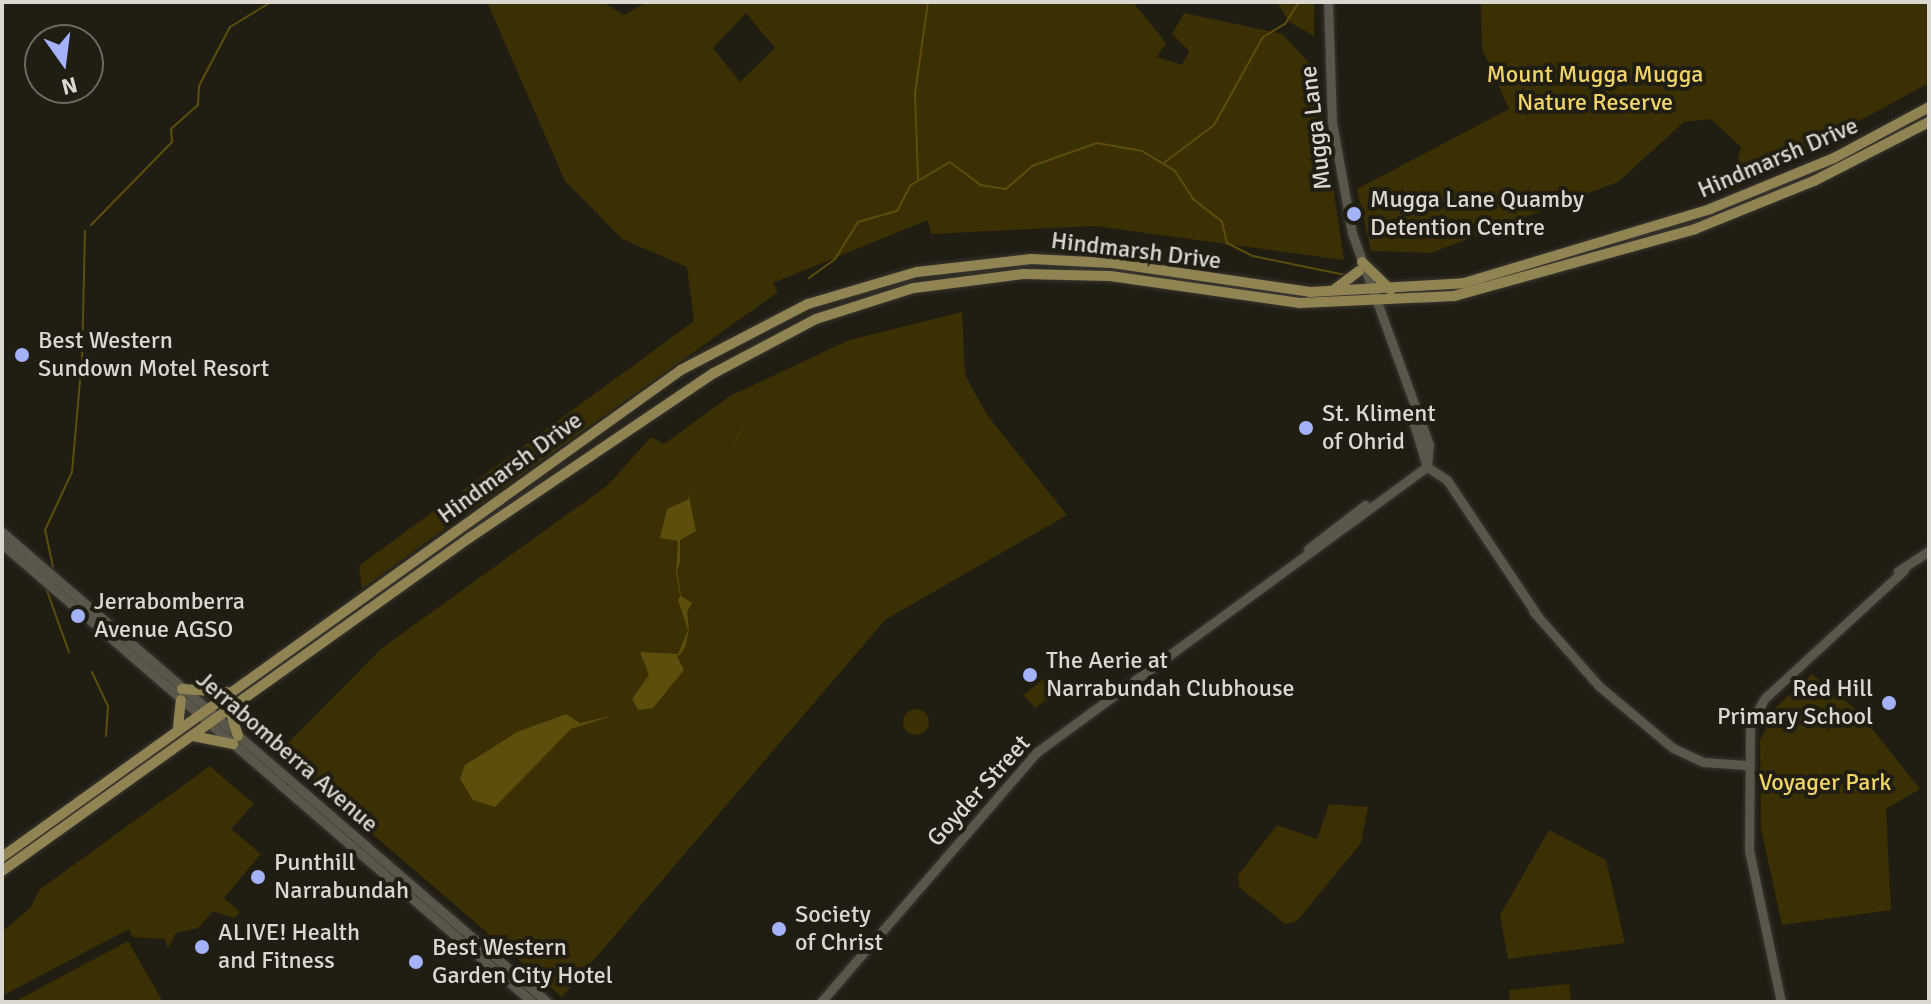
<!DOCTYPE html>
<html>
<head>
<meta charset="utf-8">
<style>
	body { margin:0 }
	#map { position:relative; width:1931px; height:1004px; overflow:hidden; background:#201d13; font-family:Signika,sans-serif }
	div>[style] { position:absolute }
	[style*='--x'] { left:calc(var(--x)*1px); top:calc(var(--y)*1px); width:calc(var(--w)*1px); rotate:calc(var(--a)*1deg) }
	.green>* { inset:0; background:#3a3003 }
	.round { border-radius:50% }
	.water>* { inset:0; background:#5d4e0c }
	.stream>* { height:2px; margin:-1px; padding:0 1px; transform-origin:1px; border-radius:1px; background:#5d4e0c }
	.roads { filter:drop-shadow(0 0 2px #383630) drop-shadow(0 0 2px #383630) }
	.secondary>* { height:9px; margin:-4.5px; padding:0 4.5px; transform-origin:4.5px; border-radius:4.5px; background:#59564a }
	.primary>* { height:10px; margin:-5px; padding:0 5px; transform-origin:5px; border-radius:5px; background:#908453 }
	.dots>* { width:22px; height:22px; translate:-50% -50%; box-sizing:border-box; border:4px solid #201d13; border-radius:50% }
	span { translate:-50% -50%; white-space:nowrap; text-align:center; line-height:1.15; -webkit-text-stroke:8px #201d13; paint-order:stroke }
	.park-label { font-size:24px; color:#f0d467 }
	.street-label { font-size:24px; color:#dad8d1 }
	.poi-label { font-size:24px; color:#dad8d1 }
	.left { translate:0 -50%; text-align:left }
	.right { translate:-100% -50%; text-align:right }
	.frame { position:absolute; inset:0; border:4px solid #dad8d1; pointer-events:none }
	.north { position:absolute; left:24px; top:24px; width:80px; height:80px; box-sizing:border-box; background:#201d13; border:2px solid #6a685f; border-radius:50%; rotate:166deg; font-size:22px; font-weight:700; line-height:32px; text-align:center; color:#dad8d1 }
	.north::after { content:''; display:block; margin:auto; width:28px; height:36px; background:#a4b2fc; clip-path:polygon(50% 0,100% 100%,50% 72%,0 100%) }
</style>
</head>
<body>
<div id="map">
	<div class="green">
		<i style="clip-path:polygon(evenodd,487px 2px,602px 2px,624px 15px,647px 2px,1133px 2px,1166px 43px,1157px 57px,1182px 65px,1189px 51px,1172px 34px,1184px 13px,1282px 34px,1316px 70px,1344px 260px,1095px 226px,931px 234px,928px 220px,773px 283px,778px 292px,465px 515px,462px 491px,694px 321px,687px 267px,622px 239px,565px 181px,487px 2px,746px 13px,775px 48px,740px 82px,713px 48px,746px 13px)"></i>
		<i style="clip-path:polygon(1277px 2px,1314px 2px,1314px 36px,1288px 21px)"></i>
		<i style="clip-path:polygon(1481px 2px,1929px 2px,1929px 83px,1732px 190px,1741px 147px,1711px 119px,1684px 122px,1618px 182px,1431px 253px,1371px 251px,1357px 189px,1509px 109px,1482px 49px)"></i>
		<i style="clip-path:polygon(962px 312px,965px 375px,987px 415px,1067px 515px,885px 620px,562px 997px,278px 753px,382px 648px,608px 485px,651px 437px,664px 444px,730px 396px,849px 340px)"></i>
		<i style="clip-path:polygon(450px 499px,455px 521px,362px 589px,359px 566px)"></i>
		<i style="clip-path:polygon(1812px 674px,1858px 711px,1920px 789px,1886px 809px,1891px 910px,1782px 925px,1761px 829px,1760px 741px,1775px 708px)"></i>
		<i style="clip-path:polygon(1049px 675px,1068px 683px,1035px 708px,1023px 695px)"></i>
		<i class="round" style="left:903px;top:709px;width:26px;height:26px"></i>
		<i style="clip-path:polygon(210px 766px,254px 804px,231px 829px,261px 854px,224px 898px,240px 912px,234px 918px,213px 911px,198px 928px,176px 933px,168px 949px,165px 939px,132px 937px,129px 929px,2px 996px,2px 932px,31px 907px,39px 890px)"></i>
		<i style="clip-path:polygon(1329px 804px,1368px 807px,1361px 843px,1297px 921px,1285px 924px,1239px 887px,1238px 875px,1277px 825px,1317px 839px)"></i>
		<i style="clip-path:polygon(1549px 830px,1606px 860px,1625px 943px,1508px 959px,1500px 915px)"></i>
		<i style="clip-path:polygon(128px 941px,163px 1002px,14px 1002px)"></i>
		<i style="clip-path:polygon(1569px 984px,1571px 1002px,1510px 1002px,1509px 990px)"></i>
	</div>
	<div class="water">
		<i style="clip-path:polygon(768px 381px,734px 444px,689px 497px,696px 531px,680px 540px,680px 562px,677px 571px,681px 596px,692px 603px,687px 612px,689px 628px,686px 645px,681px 654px,677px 656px,684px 670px,653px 708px,638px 710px,632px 699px,649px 675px,640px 652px,678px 654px,688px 630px,678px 600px,680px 596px,676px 572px,678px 541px,660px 538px,667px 509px,687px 500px,733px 445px)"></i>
		<i style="clip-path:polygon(566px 714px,580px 723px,615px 715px,571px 729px,495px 807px,473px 800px,460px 779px,465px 765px,517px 732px)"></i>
	</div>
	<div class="stream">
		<i style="--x:1165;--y:162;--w:61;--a:-37.1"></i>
		<i style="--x:1214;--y:125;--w:101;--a:-60.9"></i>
		<i style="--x:1263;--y:37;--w:26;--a:-31"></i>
		<i style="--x:1285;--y:24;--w:26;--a:-58"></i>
		<i style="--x:918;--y:179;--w:85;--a:-92"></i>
		<i style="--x:915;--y:94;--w:93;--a:-82"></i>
		<i style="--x:91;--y:225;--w:116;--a:-45.7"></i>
		<i style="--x:172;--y:142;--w:13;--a:-94"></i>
		<i style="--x:171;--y:129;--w:36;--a:-42"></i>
		<i style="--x:198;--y:105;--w:19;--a:-87"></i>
		<i style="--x:199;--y:86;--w:67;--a:-62.3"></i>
		<i style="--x:230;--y:27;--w:48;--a:-31.4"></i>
		<i style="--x:809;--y:278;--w:32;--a:-36"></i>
		<i style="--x:835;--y:259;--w:44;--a:-58.1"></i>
		<i style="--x:858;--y:222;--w:41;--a:-15.8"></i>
		<i style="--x:897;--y:211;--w:30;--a:-62"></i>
		<i style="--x:911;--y:185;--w:45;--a:-30.5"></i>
		<i style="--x:950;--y:162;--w:38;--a:37"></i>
		<i style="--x:980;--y:185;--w:26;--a:9"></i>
		<i style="--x:1006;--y:189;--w:35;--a:-41"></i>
		<i style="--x:1032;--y:166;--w:69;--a:-19.5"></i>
		<i style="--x:1097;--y:143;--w:46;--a:10.1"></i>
		<i style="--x:1142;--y:151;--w:39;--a:31"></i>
		<i style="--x:1175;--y:171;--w:33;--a:57"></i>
		<i style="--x:1193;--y:199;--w:37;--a:38"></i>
		<i style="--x:1222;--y:222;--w:22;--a:77"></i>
		<i style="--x:1227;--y:243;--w:29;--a:27"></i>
		<i style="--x:1253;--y:256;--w:94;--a:11.7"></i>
		<i style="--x:82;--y:362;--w:131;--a:-88.7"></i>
		<i style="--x:53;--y:567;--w:38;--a:-102"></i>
		<i style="--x:45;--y:530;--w:64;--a:-65"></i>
		<i style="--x:72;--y:472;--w:102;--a:-85"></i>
		<i style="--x:47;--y:591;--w:65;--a:70.2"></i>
		<i style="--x:92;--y:672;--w:38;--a:65"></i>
		<i style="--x:108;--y:707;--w:29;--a:94"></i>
	</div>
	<div class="roads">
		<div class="secondary">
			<i style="--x:1328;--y:2;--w:120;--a:88.1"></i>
			<i style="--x:1332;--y:122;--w:113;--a:79.8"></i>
			<i style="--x:1352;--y:233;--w:225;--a:70"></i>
			<i style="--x:1429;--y:444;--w:23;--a:95"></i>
			<i style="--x:1413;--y:421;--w:48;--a:73.1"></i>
			<i style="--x:1427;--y:467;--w:24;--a:33"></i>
			<i style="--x:1447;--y:480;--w:162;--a:56.3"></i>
			<i style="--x:2;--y:532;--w:720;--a:40.77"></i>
			<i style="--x:2;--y:544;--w:700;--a:40.83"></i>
			<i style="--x:1308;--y:549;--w:72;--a:-37.7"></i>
			<i style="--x:1898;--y:571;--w:37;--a:-33"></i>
			<i style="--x:1533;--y:611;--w:100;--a:48.7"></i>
			<i style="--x:1599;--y:686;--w:97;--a:40"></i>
			<i style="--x:1673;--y:748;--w:33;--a:25"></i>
			<i style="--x:1703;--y:762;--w:43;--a:4"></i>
			<i style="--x:821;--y:1002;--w:330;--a:-49.2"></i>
			<i style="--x:1037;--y:752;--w:483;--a:-36.2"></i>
			<i style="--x:1781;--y:1002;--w:155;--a:-101.9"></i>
			<i style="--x:1749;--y:850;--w:127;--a:-89.5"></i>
			<i style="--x:1750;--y:723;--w:29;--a:-59"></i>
			<i style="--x:1765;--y:698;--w:189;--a:-42.6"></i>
		</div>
		<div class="primary">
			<i style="--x:1362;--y:262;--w:40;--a:44"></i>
			<i style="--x:1335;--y:289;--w:30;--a:-37"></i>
			<i style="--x:182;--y:689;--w:45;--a:3.8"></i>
			<i style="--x:178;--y:727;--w:27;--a:-84"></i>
			<i style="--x:193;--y:736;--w:41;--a:11.3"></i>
			<i style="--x:238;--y:736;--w:21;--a:-107"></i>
			<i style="--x:232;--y:716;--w:13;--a:-58"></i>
			<i style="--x:2;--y:857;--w:836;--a:-35.65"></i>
			<i style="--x:681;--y:370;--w:143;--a:-27.5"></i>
			<i style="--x:808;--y:304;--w:114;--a:-16.4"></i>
			<i style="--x:917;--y:272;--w:115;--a:-6.5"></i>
			<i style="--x:1031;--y:259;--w:81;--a:2.8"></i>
			<i style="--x:1112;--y:263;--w:200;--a:8.3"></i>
			<i style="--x:1310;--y:292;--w:154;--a:-3.3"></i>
			<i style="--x:1464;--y:283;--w:257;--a:-16.7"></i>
			<i style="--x:1710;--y:209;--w:134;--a:-22.4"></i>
			<i style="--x:1834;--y:158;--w:108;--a:-28.2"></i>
			<i style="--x:2;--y:871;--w:574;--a:-35.49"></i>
			<i style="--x:469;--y:538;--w:295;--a:-34"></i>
			<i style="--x:714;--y:373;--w:115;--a:-27.9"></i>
			<i style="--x:816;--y:319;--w:103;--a:-17.6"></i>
			<i style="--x:914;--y:288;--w:110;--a:-7.3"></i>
			<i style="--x:1023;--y:274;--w:87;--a:1.3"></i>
			<i style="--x:1110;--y:276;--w:192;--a:8.1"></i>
			<i style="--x:1300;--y:303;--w:154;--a:-2.6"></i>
			<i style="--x:1454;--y:296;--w:250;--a:-15.5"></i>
			<i style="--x:1695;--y:229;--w:128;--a:-22"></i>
			<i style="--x:1814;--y:181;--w:129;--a:-27.2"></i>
		</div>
	</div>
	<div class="dots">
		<i style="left:1354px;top:214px;background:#a4b2fc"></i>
		<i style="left:22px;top:355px;background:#a4b2fc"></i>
		<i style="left:1306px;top:428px;background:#a4b2fc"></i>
		<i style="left:78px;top:616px;background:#a4b2fc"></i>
		<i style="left:1030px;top:675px;background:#a4b2fc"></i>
		<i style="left:1889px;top:703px;background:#a4b2fc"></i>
		<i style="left:258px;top:877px;background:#a4b2fc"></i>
		<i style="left:779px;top:929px;background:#a4b2fc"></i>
		<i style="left:202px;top:947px;background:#a4b2fc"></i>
		<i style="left:416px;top:962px;background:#a4b2fc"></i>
	</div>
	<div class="park-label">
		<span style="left:1595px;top:89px">Mount Mugga Mugga<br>Nature Reserve</span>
		<span style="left:1825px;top:783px">Voyager Park</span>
	</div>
	<div class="street-label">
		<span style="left:1316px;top:128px;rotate:-97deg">Mugga Lane</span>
		<span style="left:1778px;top:158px;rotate:-23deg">Hindmarsh Drive</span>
		<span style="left:1136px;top:251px;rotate:7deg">Hindmarsh Drive</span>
		<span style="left:510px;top:468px;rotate:-36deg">Hindmarsh Drive</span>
		<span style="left:287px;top:752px;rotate:41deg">Jerrabomberra Avenue</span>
		<span style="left:979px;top:791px;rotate:-48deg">Goyder Street</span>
	</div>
	<div class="poi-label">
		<span class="left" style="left:1370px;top:214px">Mugga Lane Quamby<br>Detention Centre</span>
		<span class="left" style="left:38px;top:355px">Best Western<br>Sundown Motel Resort</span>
		<span class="left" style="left:1322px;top:428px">St. Kliment<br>of Ohrid</span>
		<span class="left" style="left:94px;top:616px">Jerrabomberra<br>Avenue AGSO</span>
		<span class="left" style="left:1046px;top:675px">The Aerie at<br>Narrabundah Clubhouse</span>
		<span class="right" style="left:1873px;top:703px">Red Hill<br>Primary School</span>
		<span class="left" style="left:274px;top:877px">Punthill<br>Narrabundah</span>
		<span class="left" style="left:795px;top:929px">Society<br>of Christ</span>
		<span class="left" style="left:218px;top:947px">ALIVE! Health<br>and Fitness</span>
		<span class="left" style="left:432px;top:962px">Best Western<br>Garden City Hotel</span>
	</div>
	<div class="frame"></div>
	<div class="north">N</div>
</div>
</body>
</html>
